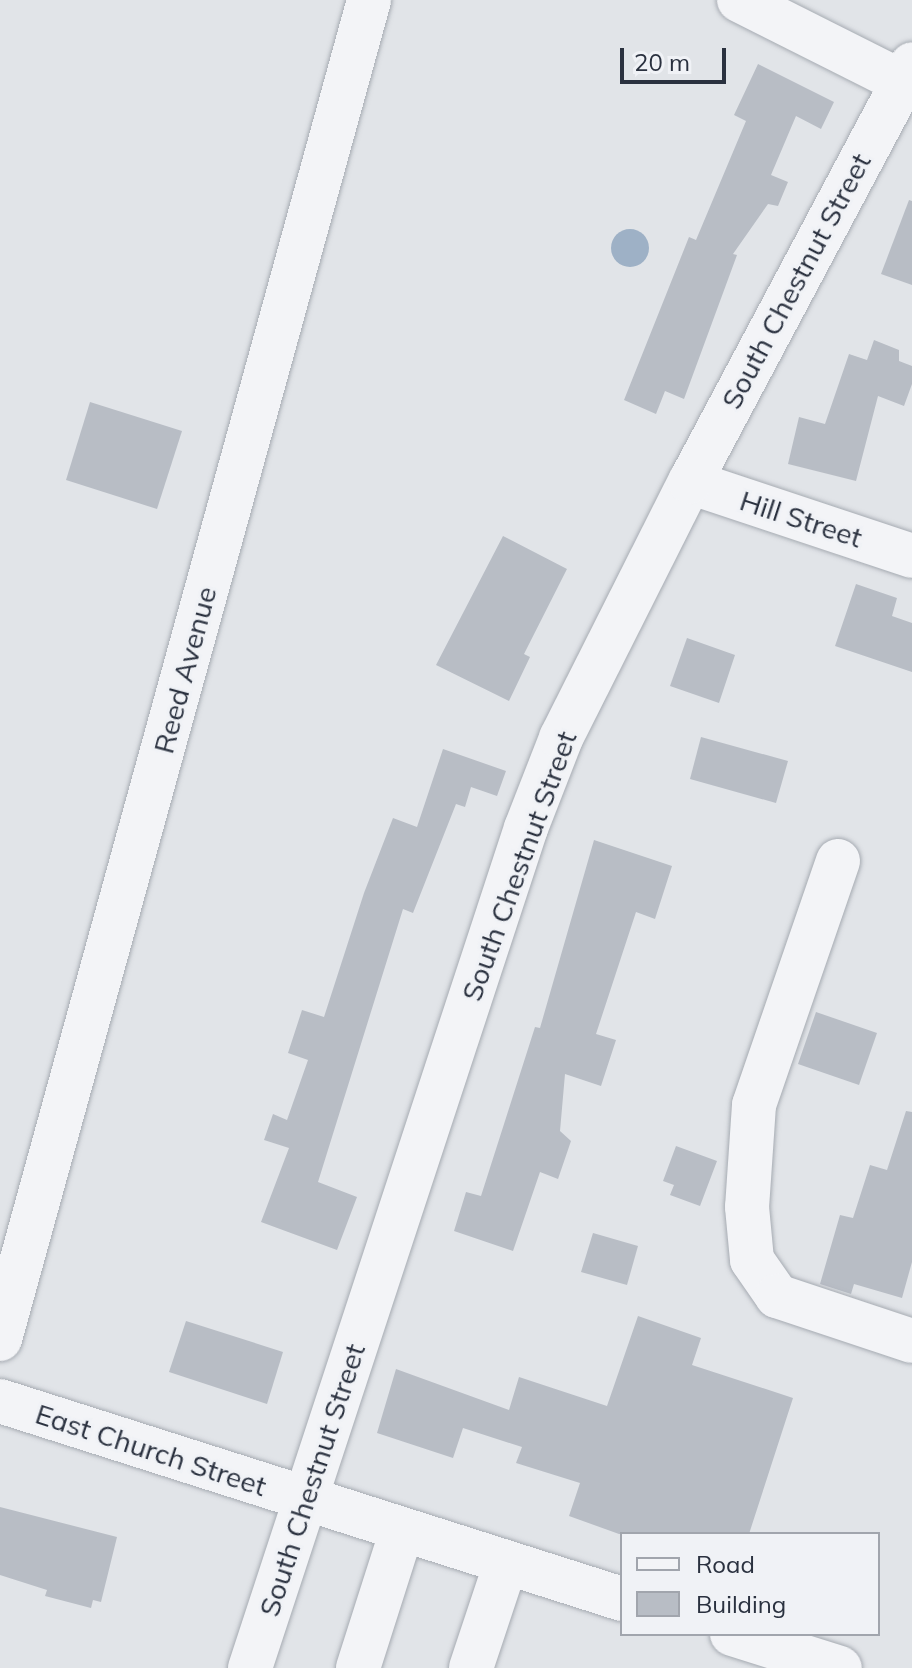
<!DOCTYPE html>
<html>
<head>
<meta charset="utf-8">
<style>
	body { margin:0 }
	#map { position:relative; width:912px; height:1668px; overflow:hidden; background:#e1e4e8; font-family:Mulish,sans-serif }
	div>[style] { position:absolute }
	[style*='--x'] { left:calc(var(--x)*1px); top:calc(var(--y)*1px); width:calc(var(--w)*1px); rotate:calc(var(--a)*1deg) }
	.water>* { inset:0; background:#9eb1c6 }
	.round { border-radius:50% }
	.building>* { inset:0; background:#b8bdc5 }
	.roads { filter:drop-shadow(0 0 2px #a6abb2) drop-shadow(0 0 2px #a6abb2) }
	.minor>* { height:44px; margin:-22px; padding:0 22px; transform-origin:22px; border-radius:22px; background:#f3f4f7 }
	span { translate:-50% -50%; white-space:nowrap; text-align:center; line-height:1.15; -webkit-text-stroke:6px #f0f2f6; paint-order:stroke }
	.street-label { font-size:28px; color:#2a313f }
	.legend { position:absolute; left:620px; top:1532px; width:260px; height:104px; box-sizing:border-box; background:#f0f2f6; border:2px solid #a1a5ad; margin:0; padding:10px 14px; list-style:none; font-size:24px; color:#2a313f }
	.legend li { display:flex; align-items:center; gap:16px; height:40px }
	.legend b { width:40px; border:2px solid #a1a5ad }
	.scale { position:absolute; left:620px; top:48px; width:106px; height:36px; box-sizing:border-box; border:4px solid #2a313f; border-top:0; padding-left:10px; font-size:24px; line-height:28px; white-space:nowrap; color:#2a313f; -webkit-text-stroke:6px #f0f2f6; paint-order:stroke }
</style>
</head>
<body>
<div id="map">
	<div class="water">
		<i class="round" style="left:611px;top:229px;width:38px;height:38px"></i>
	</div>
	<div class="building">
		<i style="clip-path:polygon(758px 64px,834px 102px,821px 129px,796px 116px,771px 175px,788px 182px,778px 206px,768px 204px,733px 254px,737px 255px,684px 399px,665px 391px,656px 414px,624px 400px,689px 237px,696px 240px,746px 121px,734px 115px)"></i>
		<i style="clip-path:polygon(909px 200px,912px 201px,912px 285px,881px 274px)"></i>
		<i style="clip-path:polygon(874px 340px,899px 350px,899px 361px,912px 366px,912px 384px,904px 406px,878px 396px,856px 481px,788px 464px,799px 417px,825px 424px,849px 354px,867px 360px)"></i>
		<i style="clip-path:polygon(90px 402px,182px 431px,157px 509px,66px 480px)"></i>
		<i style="clip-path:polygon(503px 536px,567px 569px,524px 654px,530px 657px,509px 701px,436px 665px)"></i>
		<i style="clip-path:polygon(856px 584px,897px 598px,892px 616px,912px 623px,912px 672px,835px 646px)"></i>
		<i style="clip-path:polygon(687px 638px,735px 655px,719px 703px,670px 686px)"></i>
		<i style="clip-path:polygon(701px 737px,788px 761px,776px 803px,690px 779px)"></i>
		<i style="clip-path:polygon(443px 749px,506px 771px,497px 796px,471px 787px,465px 807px,456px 804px,413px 913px,403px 909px,318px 1182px,357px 1197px,337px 1250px,261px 1222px,289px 1148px,264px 1140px,273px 1114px,287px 1120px,308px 1060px,288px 1053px,302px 1010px,324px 1017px,364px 893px,393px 818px,417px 827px)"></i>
		<i style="clip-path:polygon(594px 840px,672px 866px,655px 919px,636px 912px,596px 1034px,616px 1040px,601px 1086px,565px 1074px,560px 1131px,571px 1141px,558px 1179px,540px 1172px,513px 1251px,454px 1231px,466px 1192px,481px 1196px,535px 1027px,540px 1028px)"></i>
		<i style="clip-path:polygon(816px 1012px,877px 1033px,859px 1085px,798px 1064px)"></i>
		<i style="clip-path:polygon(906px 1111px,912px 1112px,912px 1262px,902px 1298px,854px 1284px,851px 1294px,820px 1284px,840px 1215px,853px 1218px,870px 1165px,887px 1170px)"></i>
		<i style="clip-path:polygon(676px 1146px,717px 1161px,700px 1206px,670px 1195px,674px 1185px,663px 1181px)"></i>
		<i style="clip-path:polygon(593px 1233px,638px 1246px,627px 1285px,581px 1272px)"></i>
		<i style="clip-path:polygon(638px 1316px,701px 1338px,692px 1365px,793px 1398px,749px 1534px,619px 1534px,569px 1516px,580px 1483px,516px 1463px,522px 1447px,463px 1428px,453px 1458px,377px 1433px,396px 1369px,509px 1410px,519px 1377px,607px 1406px)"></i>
		<i style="clip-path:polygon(186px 1321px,283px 1352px,267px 1404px,169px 1372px)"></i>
		<i style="clip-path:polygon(0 1507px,117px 1537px,101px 1602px,93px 1600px,91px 1608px,45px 1596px,47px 1590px,0 1575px)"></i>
	</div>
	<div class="roads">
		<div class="minor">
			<i style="--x:739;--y:0;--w:182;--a:26.7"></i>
			<i style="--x:690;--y:482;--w:234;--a:18.4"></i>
			<i style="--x:838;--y:861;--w:258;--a:109"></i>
			<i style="--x:754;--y:1105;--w:102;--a:93.9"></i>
			<i style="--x:747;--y:1207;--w:53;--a:84.6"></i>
			<i style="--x:752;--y:1260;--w:44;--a:55.2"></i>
			<i style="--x:777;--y:1296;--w:142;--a:18.4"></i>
			<i style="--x:0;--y:1339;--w:1389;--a:-74.59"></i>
			<i style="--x:0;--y:1401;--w:653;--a:17.66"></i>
			<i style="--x:732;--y:1634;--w:113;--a:17.5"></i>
			<i style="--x:250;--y:1668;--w:884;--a:-71.81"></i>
			<i style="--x:526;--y:828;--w:97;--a:-68.7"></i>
			<i style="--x:561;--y:738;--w:287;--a:-63.3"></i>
			<i style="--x:690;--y:482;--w:473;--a:-62"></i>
			<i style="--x:358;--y:1668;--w:145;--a:-72.3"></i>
			<i style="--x:471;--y:1668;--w:111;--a:-71.6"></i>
		</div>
	</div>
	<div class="street-label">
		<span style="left:796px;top:281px;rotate:-62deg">South Chestnut Street</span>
		<span style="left:801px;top:519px;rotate:18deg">Hill Street</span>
		<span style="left:185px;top:670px;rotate:-75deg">Reed Avenue</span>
		<span style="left:519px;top:866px;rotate:-70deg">South Chestnut Street</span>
		<span style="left:151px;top:1450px;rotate:18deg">East Church Street</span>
		<span style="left:312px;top:1480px;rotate:-72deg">South Chestnut Street</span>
	</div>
	<ul class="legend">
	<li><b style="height:10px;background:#f3f4f7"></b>Road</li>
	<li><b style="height:22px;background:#b8bdc5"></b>Building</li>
	</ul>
	<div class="scale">20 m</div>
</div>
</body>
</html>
